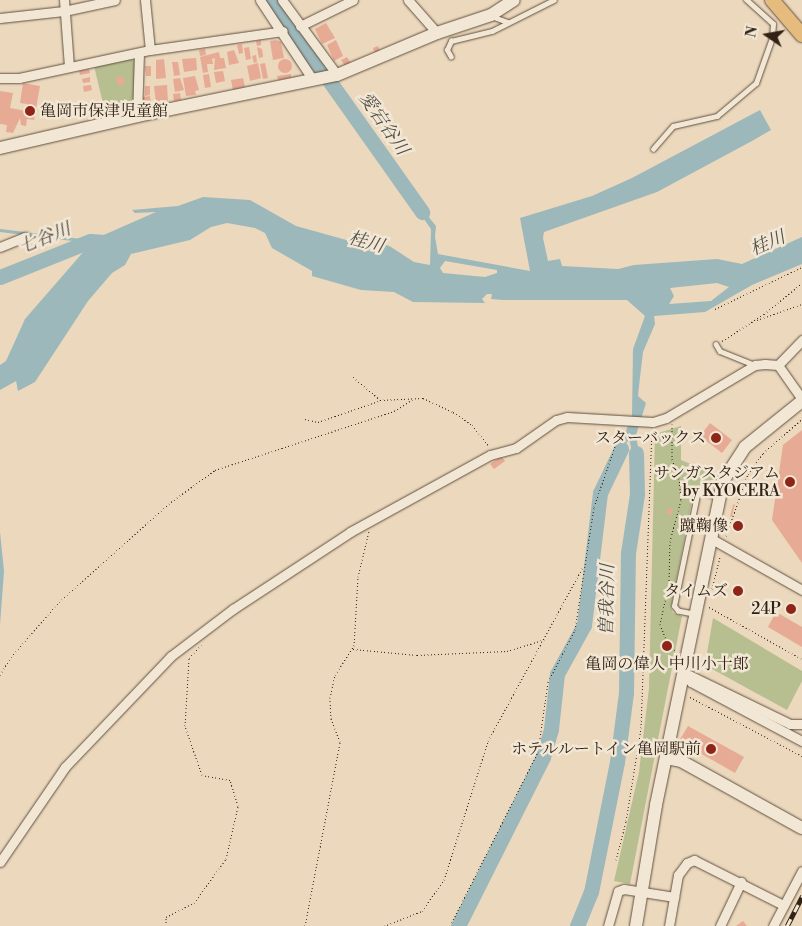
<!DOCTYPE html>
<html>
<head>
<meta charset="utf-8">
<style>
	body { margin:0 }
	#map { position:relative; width:802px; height:926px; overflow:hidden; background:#ebd8bd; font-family:"Libre Bodoni","Noto Serif JP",serif }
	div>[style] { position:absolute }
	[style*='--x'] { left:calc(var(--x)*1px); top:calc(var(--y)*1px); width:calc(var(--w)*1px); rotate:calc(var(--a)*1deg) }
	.green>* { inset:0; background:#b7bf91 }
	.water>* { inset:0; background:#9cb8bb }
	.stream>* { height:2.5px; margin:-1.25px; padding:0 1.25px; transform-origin:1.25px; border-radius:1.25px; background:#9cb8bb }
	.river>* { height:15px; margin:-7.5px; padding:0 7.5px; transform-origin:7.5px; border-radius:7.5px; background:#9cb8bb }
	.building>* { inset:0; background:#e7aa94 }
	.round { border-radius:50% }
	.path>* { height:1px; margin-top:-0.5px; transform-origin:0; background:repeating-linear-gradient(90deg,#312215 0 1px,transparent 0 3.5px) }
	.roads { filter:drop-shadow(0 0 1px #60503f) drop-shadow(0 0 1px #60503f) }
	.lane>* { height:4.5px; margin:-2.25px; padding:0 2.25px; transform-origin:2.25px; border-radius:2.25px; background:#f2e6d4 }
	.street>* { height:9px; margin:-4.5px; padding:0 4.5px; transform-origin:4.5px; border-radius:4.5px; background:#f2e6d4 }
	.secondary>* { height:12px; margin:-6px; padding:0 6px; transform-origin:6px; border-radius:6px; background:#f2e6d4 }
	.primary>* { height:14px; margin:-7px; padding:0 7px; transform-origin:7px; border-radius:7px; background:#e6bc7e }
	.rail>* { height:4.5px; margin-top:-2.25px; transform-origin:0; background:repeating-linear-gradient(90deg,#f2e6d4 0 8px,#312215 0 16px); box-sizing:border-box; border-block:1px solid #312215 }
	.dots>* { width:14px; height:14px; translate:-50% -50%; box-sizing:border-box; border:2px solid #f2e6d4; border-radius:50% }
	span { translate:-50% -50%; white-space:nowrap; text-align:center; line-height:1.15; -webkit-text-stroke:5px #f2e6d4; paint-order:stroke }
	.poi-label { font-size:16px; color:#312215 }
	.left { translate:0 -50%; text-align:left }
	.right { translate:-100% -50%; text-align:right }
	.water-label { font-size:18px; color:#514f47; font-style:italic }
	.north { position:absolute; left:742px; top:10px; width:50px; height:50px; -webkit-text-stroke:4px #f2e6d4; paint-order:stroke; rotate:282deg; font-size:14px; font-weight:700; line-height:20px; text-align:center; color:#312215 }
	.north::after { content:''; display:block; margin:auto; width:18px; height:22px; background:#312215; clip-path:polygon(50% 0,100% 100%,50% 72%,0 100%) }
</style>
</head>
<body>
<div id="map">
	<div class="green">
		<i style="clip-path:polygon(130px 59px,135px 62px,134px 107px,106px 116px,94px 66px)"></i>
		<i style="clip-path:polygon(681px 426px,681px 460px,715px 474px,709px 491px,702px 489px,693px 495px,671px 607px,673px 613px,682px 616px,630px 884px,614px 881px,639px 772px,649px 688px,655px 434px)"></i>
		<i style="clip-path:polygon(713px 618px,802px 671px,802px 681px,787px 710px,705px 665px)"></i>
	</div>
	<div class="water">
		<i style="clip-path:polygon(evenodd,760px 110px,771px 130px,752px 141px,657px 192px,544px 232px,543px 238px,548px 261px,560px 259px,562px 266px,618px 269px,634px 265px,717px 259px,742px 264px,802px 237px,802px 264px,752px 285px,705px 312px,654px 316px,655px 324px,643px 352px,639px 386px,638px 396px,646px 403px,636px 435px,642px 472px,636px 471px,629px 438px,615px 468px,611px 468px,632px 416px,633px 349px,645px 316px,627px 300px,503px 300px,491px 299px,492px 294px,487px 294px,482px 299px,485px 303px,413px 302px,394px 292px,361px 290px,312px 276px,312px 271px,272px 248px,265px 233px,255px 228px,227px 223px,211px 227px,190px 240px,131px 254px,125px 265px,112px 273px,88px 301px,35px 382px,18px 391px,16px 381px,0 390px,0 365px,6px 361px,25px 319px,85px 250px,45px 265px,40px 263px,156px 212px,135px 213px,132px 210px,178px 206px,203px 197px,250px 200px,296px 226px,350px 241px,373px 239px,391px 247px,414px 262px,430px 265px,431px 229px,409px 198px,410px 194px,436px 226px,435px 237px,438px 254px,530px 271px,520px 218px,592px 196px,632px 178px,760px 110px,445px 261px,497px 270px,497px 273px,485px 277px,443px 273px,440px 268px,445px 261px,760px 110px,717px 283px,729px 287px,711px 301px,669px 304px,674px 296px,670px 288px,717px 283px)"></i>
		<i style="clip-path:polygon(0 532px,4px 571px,0 625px)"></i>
	</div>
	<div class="stream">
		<i style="--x:0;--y:230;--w:91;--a:7"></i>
	</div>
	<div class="river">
		<i style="--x:272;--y:0;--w:260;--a:54.7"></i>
		<i style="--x:0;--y:277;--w:97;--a:-21.8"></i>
		<i style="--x:90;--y:241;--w:15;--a:4"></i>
		<i style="--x:458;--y:926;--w:189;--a:-63.3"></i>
		<i style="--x:543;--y:757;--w:29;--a:-74"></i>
		<i style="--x:551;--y:729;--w:55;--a:-83.8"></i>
		<i style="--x:557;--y:674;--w:56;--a:-61.1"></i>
		<i style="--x:584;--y:625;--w:133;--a:-83.1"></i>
		<i style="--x:600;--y:493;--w:49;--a:-64.5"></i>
		<i style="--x:577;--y:926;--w:37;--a:-68"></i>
		<i style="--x:591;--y:892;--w:133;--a:-78.7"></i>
		<i style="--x:617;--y:762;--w:70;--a:-82.6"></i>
		<i style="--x:626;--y:693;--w:140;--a:-89.2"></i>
		<i style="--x:628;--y:553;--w:60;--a:-81.3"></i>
		<i style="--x:637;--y:494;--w:41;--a:-91.4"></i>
	</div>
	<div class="building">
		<i style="clip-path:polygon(326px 23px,335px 38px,322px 44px,315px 29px)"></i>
		<i style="clip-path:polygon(261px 40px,261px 45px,257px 46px,256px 41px)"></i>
		<i style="clip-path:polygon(276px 40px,281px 42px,284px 58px,273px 60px,270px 41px)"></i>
		<i style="clip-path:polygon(336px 40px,343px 56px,334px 61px,327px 45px)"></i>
		<i style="clip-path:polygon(242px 44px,243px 53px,239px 54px,237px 45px)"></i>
		<i style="clip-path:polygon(378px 46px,380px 51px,375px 53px,373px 48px)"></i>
		<i style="clip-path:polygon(249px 47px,251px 59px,246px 60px,244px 48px)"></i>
		<i style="clip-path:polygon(257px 47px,262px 49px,263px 57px,259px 58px)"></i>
		<i style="clip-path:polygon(205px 49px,206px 55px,200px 56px,199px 50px)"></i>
		<i style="clip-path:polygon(234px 50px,239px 63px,229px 65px,227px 52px)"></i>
		<i style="clip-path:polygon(219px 52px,220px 58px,224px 58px,226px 68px,214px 70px,215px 58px,212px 59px,213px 64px,207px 64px,208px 72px,203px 73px,200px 57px)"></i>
		<i style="clip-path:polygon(256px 55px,257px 62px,254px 63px,252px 56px)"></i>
		<i style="clip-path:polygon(347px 57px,351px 63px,345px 66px,341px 60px)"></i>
		<i style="clip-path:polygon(196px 58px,197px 70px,184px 72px,182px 59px)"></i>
		<i class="round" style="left:278px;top:59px;width:14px;height:14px"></i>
		<i style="clip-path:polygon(164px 59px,166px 78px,156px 79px,156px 60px)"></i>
		<i style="clip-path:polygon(172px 62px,178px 62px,180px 75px,174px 76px)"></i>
		<i style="clip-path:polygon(258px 63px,261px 78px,250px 81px,247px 66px)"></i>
		<i style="clip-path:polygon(265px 63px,268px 78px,263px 79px,260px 64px)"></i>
		<i style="clip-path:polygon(145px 66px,151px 66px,151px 76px,146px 76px)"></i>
		<i style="clip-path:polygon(89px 69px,90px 73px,80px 75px,79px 71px)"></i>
		<i style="clip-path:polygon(223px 71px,225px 81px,216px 83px,214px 72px)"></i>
		<i style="clip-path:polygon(209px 74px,211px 87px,205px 88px,203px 75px)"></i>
		<i style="clip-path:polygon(291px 74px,291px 78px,278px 80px,277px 76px)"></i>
		<i style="clip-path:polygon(123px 76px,125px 84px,118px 86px,116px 78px)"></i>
		<i style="clip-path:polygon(195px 76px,199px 90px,195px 91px,196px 95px,186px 96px,183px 78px)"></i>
		<i style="clip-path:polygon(90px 77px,90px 82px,83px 83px,82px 79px)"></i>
		<i style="clip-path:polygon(180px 78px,184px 90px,175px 92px,173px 79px)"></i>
		<i style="clip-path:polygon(243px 78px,245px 87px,233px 90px,231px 80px)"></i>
		<i style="clip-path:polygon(23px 83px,40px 86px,34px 120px,27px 119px,26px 126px,21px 125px,20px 118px,13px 133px,6px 132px,7px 125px,0 124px,0 91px,13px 93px,10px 108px,26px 111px,27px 104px,20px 103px)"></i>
		<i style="clip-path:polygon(91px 85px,92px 90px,84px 92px,83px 86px)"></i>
		<i style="clip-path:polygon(167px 85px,168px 103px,156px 104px,154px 86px)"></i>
		<i style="clip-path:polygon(145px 86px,150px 86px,150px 95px,145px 96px)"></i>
		<i style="clip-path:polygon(180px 93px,181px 100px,174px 101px,173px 94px)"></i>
		<i style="clip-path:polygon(150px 96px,151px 104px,144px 105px,143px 97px)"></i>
		<i style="clip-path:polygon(710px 423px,732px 440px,722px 453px,700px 436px)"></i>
		<i style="clip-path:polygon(802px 430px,802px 563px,772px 520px,783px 445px)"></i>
		<i style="clip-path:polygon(501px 456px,505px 461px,494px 469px,490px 464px)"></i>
		<i style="clip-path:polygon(735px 504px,732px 516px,730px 517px,733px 505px)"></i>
		<i style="clip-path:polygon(668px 508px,673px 509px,671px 515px,667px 513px)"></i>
		<i style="clip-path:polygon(776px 612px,802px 627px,802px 647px,768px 627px)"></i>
		<i style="clip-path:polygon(688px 726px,744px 757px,735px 773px,679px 741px)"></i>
		<i style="clip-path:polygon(743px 921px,747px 926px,736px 926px)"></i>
	</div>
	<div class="path">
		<i style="--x:715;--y:309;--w:97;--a:-25.8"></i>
		<i style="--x:757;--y:320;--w:48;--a:-19.6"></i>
		<i style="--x:722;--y:341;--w:50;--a:-32.7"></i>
		<i style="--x:764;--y:314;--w:49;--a:-39.2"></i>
		<i style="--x:353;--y:377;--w:35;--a:40"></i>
		<i style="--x:380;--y:400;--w:43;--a:-2.7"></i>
		<i style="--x:423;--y:398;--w:33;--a:25"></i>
		<i style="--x:453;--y:412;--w:23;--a:34"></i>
		<i style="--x:472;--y:425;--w:26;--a:51"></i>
		<i style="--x:305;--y:419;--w:13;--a:13"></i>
		<i style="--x:318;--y:422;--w:65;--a:-19"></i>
		<i style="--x:672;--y:424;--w:35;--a:90"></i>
		<i style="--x:672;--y:459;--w:20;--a:70"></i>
		<i style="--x:679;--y:478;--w:22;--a:85"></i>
		<i style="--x:681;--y:500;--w:42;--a:105"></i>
		<i style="--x:670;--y:541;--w:42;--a:91.4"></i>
		<i style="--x:669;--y:583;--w:42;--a:102.4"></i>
		<i style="--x:660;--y:624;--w:19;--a:69"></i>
		<i style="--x:667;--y:642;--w:13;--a:45"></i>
		<i style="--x:726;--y:536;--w:66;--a:-70.5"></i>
		<i style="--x:748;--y:474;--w:26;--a:-54"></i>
		<i style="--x:763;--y:453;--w:52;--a:-41.1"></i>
		<i style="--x:712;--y:589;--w:33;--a:-76"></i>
		<i style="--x:709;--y:607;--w:107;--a:29.2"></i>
		<i style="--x:353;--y:649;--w:64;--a:5.4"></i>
		<i style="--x:417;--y:655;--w:90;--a:-2.5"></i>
		<i style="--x:507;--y:651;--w:39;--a:-17"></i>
		<i style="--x:0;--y:675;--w:21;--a:-59"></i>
		<i style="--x:11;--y:657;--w:73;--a:-48.9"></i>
		<i style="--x:59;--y:602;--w:150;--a:-41.8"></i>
		<i style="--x:171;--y:502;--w:54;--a:-36"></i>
		<i style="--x:215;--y:470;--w:188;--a:-18.2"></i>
		<i style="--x:394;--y:411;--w:22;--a:-32"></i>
		<i style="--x:690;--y:697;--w:127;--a:27.8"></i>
		<i style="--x:616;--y:860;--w:40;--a:-75.6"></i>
		<i style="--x:626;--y:821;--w:94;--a:-80.8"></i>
		<i style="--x:641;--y:728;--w:297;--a:-87.9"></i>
		<i style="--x:166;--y:926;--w:9;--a:-90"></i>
		<i style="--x:166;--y:917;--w:31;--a:-27"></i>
		<i style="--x:194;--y:903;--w:54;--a:-54"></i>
		<i style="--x:226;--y:859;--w:54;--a:-77.2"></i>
		<i style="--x:238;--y:806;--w:27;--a:-107"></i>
		<i style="--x:230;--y:780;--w:28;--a:-170"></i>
		<i style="--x:202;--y:775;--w:52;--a:-109.1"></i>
		<i style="--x:185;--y:726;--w:68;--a:-86.6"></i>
		<i style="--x:189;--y:658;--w:18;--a:-47"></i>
		<i style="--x:305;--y:926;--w:187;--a:-79.2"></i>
		<i style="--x:340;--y:742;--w:25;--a:-111"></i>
		<i style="--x:331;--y:719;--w:21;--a:-93"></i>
		<i style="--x:330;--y:698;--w:24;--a:-78"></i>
		<i style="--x:335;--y:675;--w:35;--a:-57"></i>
		<i style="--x:354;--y:646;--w:69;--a:-86.7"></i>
		<i style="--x:358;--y:577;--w:47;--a:-76.6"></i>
		<i style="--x:384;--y:926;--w:41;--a:-21.5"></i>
		<i style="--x:422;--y:911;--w:38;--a:-55"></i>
		<i style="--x:444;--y:880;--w:146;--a:-72.4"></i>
		<i style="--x:488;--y:741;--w:198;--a:-61.4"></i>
		<i style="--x:450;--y:926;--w:195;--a:-63.2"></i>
		<i style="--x:538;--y:752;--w:71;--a:-81.9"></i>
		<i style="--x:548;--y:682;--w:59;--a:-62.6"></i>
		<i style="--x:575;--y:630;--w:124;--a:-81.2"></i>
		<i style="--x:594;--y:507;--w:83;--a:-70.9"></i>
	</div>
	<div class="roads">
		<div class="lane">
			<i style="--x:494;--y:17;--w:15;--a:20"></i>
			<i style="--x:451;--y:57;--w:8;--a:-120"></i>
			<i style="--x:447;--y:50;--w:10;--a:-66"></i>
			<i style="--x:451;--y:41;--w:42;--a:-13.7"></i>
			<i style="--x:492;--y:31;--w:69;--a:-26.6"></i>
			<i style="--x:653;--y:149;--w:30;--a:-49"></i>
			<i style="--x:673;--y:126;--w:45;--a:-12.8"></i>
			<i style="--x:717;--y:116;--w:51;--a:-40.2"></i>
			<i style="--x:756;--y:83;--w:48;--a:-70.4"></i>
			<i style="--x:772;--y:38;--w:14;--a:-86"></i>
			<i style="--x:773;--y:24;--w:36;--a:-138"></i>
			<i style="--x:716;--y:344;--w:8;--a:60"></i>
			<i style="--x:720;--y:351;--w:38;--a:22"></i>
			<i style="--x:693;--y:614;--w:15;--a:-169"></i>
			<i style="--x:678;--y:611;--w:6;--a:-129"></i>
			<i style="--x:674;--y:606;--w:113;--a:-78.3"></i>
			<i style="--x:697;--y:495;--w:5;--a:-37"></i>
			<i style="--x:701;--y:492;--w:16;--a:14"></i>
		</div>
		<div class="street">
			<i style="--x:64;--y:0;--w:67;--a:85.7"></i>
			<i style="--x:145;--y:0;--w:50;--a:84.3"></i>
			<i style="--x:260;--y:0;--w:96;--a:56.5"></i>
			<i style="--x:282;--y:0;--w:93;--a:53.7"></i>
			<i style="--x:408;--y:0;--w:44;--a:48.7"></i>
			<i style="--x:0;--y:18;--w:64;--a:-6.2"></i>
			<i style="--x:64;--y:11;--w:52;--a:-12.2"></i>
			<i style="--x:300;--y:26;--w:59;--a:-26.1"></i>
			<i style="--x:0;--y:78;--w:19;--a:0"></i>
			<i style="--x:19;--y:78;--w:134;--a:-12.1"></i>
			<i style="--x:150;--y:50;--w:134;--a:-8.1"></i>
			<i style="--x:137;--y:116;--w:62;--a:-88.2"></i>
			<i style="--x:0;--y:247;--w:27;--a:-22"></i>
			<i style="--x:778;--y:365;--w:35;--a:-46"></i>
			<i style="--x:710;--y:538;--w:106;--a:29.5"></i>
			<i style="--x:683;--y:672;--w:13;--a:51"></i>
			<i style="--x:691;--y:682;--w:126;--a:28"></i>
			<i style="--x:683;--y:672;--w:119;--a:25.9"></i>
			<i style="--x:790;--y:724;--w:12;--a:0"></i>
			<i style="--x:0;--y:862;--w:115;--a:-55.6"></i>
			<i style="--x:65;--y:767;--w:153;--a:-46.3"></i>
			<i style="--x:171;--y:656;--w:78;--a:-37.2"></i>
			<i style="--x:233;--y:609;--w:140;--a:-33.3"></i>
			<i style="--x:350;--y:532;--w:160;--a:-28.8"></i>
			<i style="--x:490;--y:455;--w:27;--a:-15"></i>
			<i style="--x:516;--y:448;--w:49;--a:-35"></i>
			<i style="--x:556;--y:420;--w:11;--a:-15"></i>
			<i style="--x:567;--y:417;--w:86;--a:3.3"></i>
			<i style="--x:653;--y:422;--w:14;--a:-17"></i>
			<i style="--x:666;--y:418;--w:104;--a:-30.8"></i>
			<i style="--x:755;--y:365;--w:10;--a:-6"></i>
			<i style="--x:765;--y:364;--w:13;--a:4"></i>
			<i style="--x:778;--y:365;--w:42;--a:54.8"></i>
			<i style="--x:608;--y:926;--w:36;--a:-74"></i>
			<i style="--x:618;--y:891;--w:6;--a:-18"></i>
			<i style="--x:624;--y:889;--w:51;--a:9.1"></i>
			<i style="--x:669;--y:926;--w:52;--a:-80"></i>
			<i style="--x:678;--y:875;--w:15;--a:-53"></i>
			<i style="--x:687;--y:863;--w:8;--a:-23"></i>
			<i style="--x:694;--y:860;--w:100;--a:26.8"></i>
			<i style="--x:720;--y:926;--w:49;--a:-64.5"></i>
			<i style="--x:773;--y:926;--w:62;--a:-62.2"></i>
		</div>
		<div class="secondary">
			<i style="--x:0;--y:148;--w:141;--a:-13.1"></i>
			<i style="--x:137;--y:116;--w:204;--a:-11.6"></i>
			<i style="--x:337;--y:75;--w:108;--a:-22.8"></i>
			<i style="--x:437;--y:33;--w:57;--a:-18.4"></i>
			<i style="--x:491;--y:15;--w:27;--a:-33"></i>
			<i style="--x:666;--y:758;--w:15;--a:11"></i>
			<i style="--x:681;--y:761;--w:138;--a:29"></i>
			<i style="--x:636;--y:926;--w:123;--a:-80.6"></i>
			<i style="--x:656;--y:805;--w:331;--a:-78.3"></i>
			<i style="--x:723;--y:481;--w:40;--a:-57.1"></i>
			<i style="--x:745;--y:447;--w:73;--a:-38.9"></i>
		</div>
		<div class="primary">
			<i style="--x:772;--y:0;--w:46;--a:49.4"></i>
		</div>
	</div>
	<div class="rail">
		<i style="--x:787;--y:926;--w:34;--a:-63"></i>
	</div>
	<div class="dots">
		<i style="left:30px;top:111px;background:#8f2418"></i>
		<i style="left:716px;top:438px;background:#8f2418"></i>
		<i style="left:790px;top:482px;background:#8f2418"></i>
		<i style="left:738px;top:526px;background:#8f2418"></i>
		<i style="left:738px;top:591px;background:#8f2418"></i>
		<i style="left:791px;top:609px;background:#8f2418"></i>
		<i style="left:667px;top:646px;background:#8f2418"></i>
		<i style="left:711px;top:749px;background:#8f2418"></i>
	</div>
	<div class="poi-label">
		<span class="left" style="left:40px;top:111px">亀岡市保津児童館</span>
		<span class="right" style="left:706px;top:438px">スターバックス</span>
		<span class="right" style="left:780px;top:482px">サンガスタジアム<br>by KYOCERA</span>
		<span class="right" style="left:728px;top:526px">蹴鞠像</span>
		<span class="right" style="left:728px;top:591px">タイムズ</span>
		<span class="right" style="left:781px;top:609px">24P</span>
		<span style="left:667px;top:664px">亀岡の偉人 中川小十郎</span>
		<span class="right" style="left:701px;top:749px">ホテルルートイン亀岡駅前</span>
	</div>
	<div class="water-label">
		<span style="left:383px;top:124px;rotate:55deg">愛宕谷川</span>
		<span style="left:45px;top:239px;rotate:-22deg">七谷川</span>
		<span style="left:366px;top:243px;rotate:15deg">桂川</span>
		<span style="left:768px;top:244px;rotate:-23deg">桂川</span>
		<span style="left:608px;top:600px;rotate:-89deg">曽我谷川</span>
	</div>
	<div class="north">N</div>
</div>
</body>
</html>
